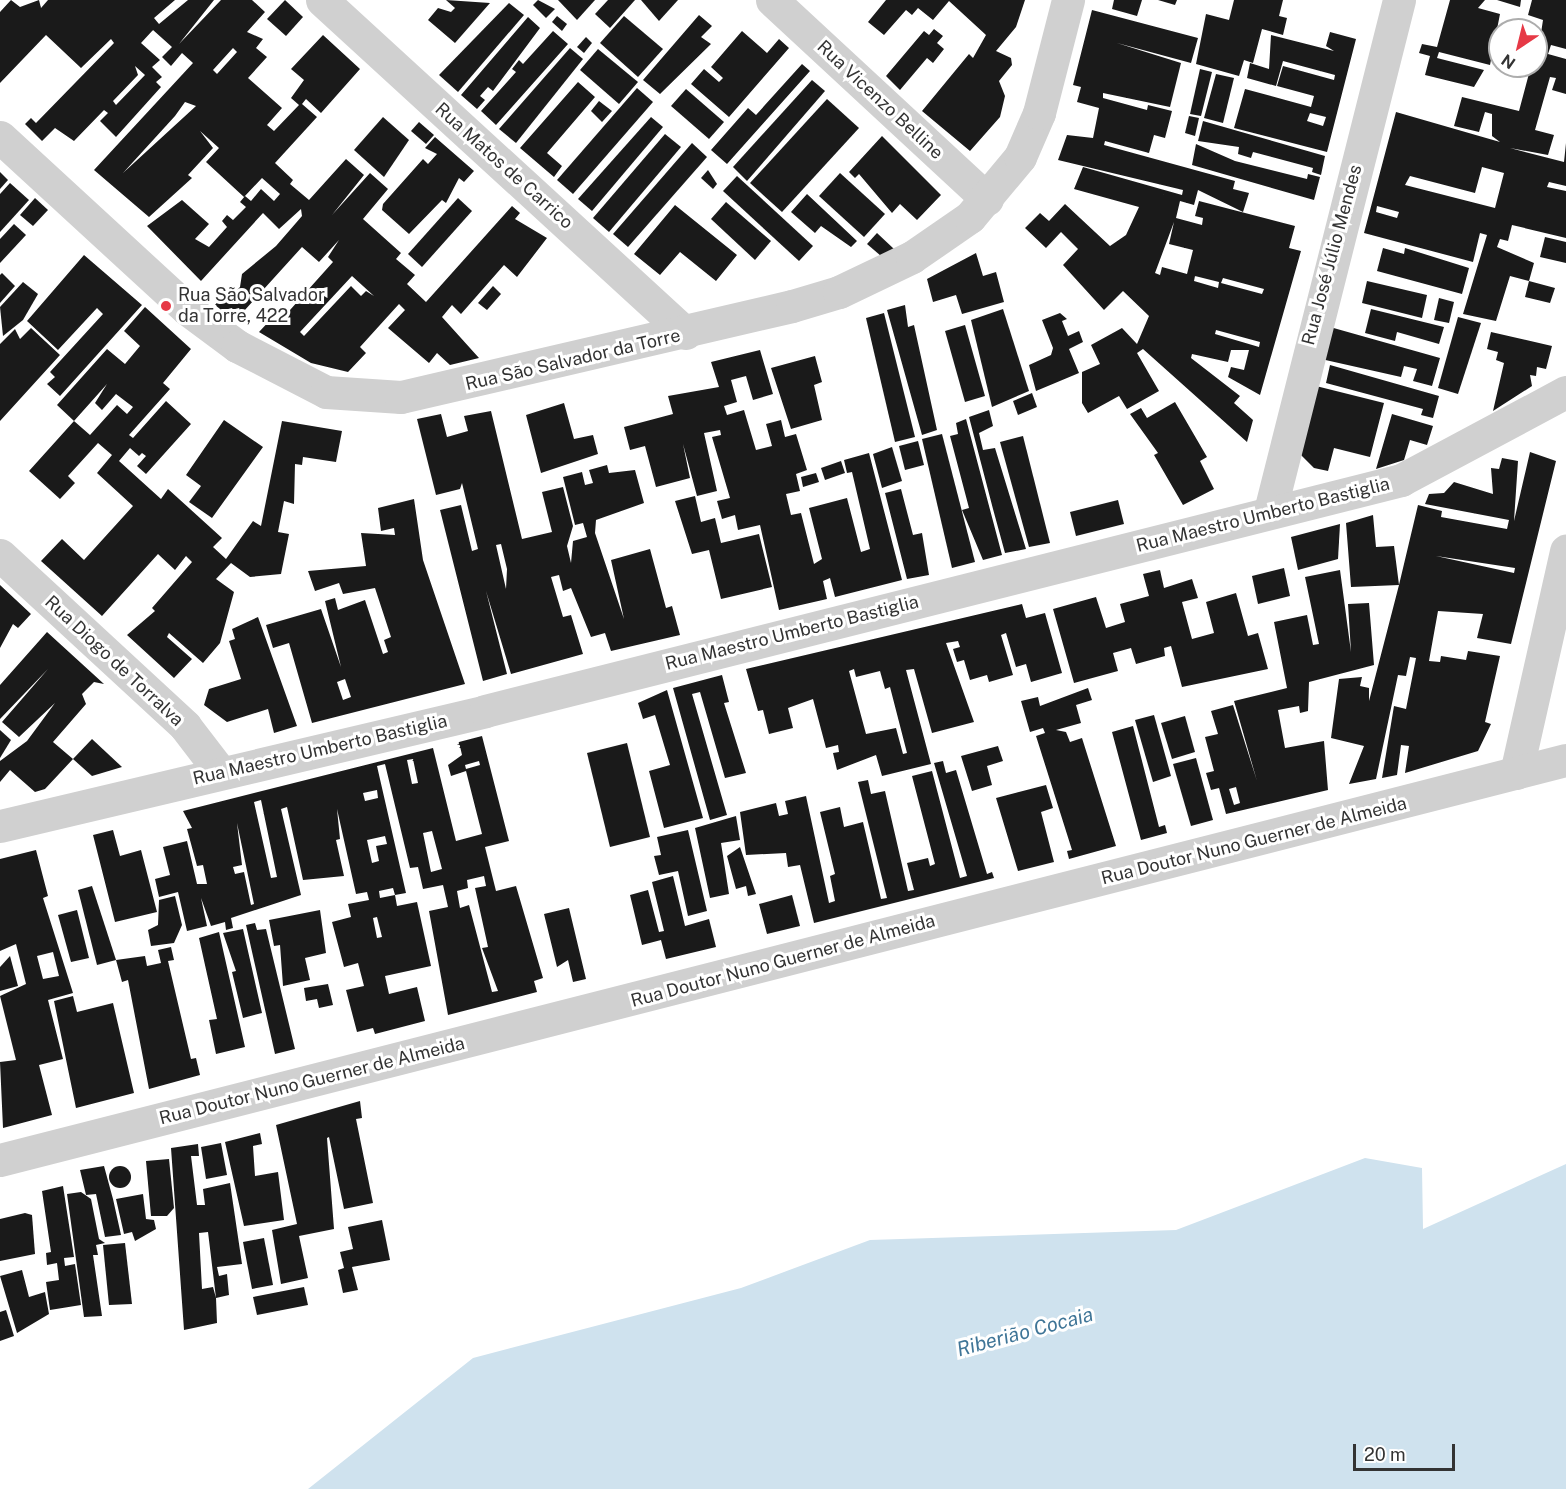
<!DOCTYPE html>
<html>
<head>
<meta charset="utf-8">
<style>
	body { margin:0 }
	#map { position:relative; width:1566px; height:1489px; overflow:hidden; background:#fff; font-family:"Public Sans",sans-serif }
	div>[style] { position:absolute }
	[style*='--x'] { left:calc(var(--x)*1px); top:calc(var(--y)*1px); width:calc(var(--w)*1px); rotate:calc(var(--a)*1deg) }
	.water>* { inset:0; background:#cfe2ee }
	.building>* { inset:0; background:#1a1a1a }
	.round { border-radius:50% }
	.street>* { height:33px; margin:-16.5px; padding:0 16.5px; transform-origin:16.5px; border-radius:16.5px; background:#d0d0d0 }
	.dots>* { width:16px; height:16px; translate:-50% -50%; box-sizing:border-box; border:3px solid #fff; border-radius:50% }
	span { translate:-50% -50%; white-space:nowrap; text-align:center; line-height:1.15; -webkit-text-stroke:6px #fff; paint-order:stroke }
	.street-label { font-size:18px; color:#333 }
	.poi-label { font-size:18px; color:#333 }
	.left { translate:0 -50%; text-align:left }
	.water-label { font-size:20px; color:#3f7597; font-style:italic }
	.north { position:absolute; left:1488px; top:18px; width:60px; height:60px; box-sizing:border-box; background:#fff; border:2px solid #adadad; border-radius:50%; rotate:215deg; font-size:16px; font-weight:700; line-height:24px; text-align:center; color:#333 }
	.north::after { content:''; display:block; margin:auto; width:21px; height:27px; background:#e63946; clip-path:polygon(50% 0,100% 100%,50% 72%,0 100%) }
	.scale { position:absolute; left:1353px; top:1444px; width:102px; height:27px; box-sizing:border-box; border:3px solid #333; border-top:0; padding-left:8px; font-size:18px; line-height:21px; white-space:nowrap; color:#333; -webkit-text-stroke:4px #fff; paint-order:stroke }
</style>
</head>
<body>
<div id="map">
	<div class="water">
		<i style="clip-path:polygon(1365px 1158px,1422px 1168px,1423px 1229px,1566px 1164px,1566px 1489px,308px 1489px,473px 1358px,741px 1288px,870px 1240px,1176px 1230px)"></i>
	</div>
	<div class="building">
		<i style="clip-path:polygon(evenodd,11px 0,20px 7px,39px 0,41px 8px,48px 0,175px 0,154px 18px,159px 24px,188px 0,214px 0,179px 44px,221px 0,252px 0,265px 12px,247px 32px,263px 39px,256px 48px,267px 57px,248px 78px,282px 108px,267px 125px,274px 131px,299px 105px,291px 98px,304px 80px,291px 69px,323px 35px,360px 69px,321px 113px,306px 99px,302px 104px,317px 117px,275px 163px,293px 180px,290px 184px,309px 200px,346px 159px,364px 175px,332px 215px,370px 173px,388px 189px,363px 219px,401px 253px,396px 259px,415px 275px,407px 284px,426px 302px,512px 206px,520px 213px,515px 219px,547px 238px,517px 277px,504px 265px,461px 314px,452px 305px,442px 317px,479px 358px,450px 365px,437px 353px,429px 363px,388px 328px,405px 310px,399px 304px,360px 347px,366px 353px,348px 372px,311px 363px,259px 332px,273px 317px,277px 320px,290px 310px,333px 262px,328px 257px,339px 240px,319px 262px,302px 247px,235px 321px,215px 305px,228px 290px,233px 294px,240px 287px,242px 274px,276px 246px,302px 216px,301px 209px,279px 229px,263px 213px,201px 281px,147px 226px,182px 200px,209px 224px,195px 239px,209px 247px,227px 227px,222px 221px,227px 215px,233px 220px,246px 207px,240px 202px,245px 196px,251px 201px,261px 189px,274px 201px,280px 194px,262px 178px,244px 197px,206px 162px,219px 148px,200px 131px,213px 148px,188px 175px,192px 178px,149px 217px,94px 170px,193px 63px,182px 53px,171px 66px,162px 57px,172px 47px,153px 30px,141px 43px,160px 60px,152px 67px,162px 77px,156px 82px,161px 87px,116px 137px,100px 121px,108px 113px,104px 110px,74px 141px,55px 128px,42px 141px,25px 124px,31px 118px,36px 123px,114px 43px,111px 39px,81px 68px,46px 35px,0 83px,0 12px,11px 0,233px 48px,237px 52px,217px 74px,213px 70px,233px 48px,11px 0,135px 66px,145px 75px,116px 105px,113px 101px,138px 75px,135px 66px,11px 0,185px 102px,196px 106px,123px 173px,175px 116px,185px 102px,11px 0,352px 276px,374px 296px,366px 291px,361px 296px,351px 286px,304px 336px,300px 332px,352px 276px)"></i>
		<i style="clip-path:polygon(285px 0,303px 17px,286px 36px,267px 19px)"></i>
		<i style="clip-path:polygon(446px 0,490px 3px,455px 43px,428px 20px,438px 8px,451px 12px,455px 8px)"></i>
		<i style="clip-path:polygon(538px 0,555px 9px,546px 18px,533px 5px)"></i>
		<i style="clip-path:polygon(558px 0,595px 0,577px 20px)"></i>
		<i style="clip-path:polygon(608px 0,635px 0,610px 28px,595px 14px)"></i>
		<i style="clip-path:polygon(641px 0,678px 0,659px 21px)"></i>
		<i style="clip-path:polygon(886px 0,1025px 0,1016px 27px,996px 51px,1011px 58px,1012px 65px,999px 81px,1005px 96px,1000px 117px,970px 151px,922px 111px,969px 54px,973px 58px,986px 35px,949px 1px,933px 20px,918px 8px,912px 15px,906px 10px,884px 35px,868px 22px)"></i>
		<i style="clip-path:polygon(1114px 0,1142px 0,1137px 16px,1112px 9px)"></i>
		<i style="clip-path:polygon(1158px 0,1177px 0,1175px 5px)"></i>
		<i style="clip-path:polygon(1234px 0,1283px 0,1279px 16px,1287px 18px,1283px 35px,1262px 29px,1253px 63px,1244px 60px,1239px 76px,1196px 64px,1206px 14px,1229px 20px)"></i>
		<i style="clip-path:polygon(1450px 0,1485px 0,1478px 8px,1500px 14px,1490px 65px,1439px 52px,1437px 58px,1484px 70px,1474px 87px,1425px 75px,1430px 56px,1419px 53px,1422px 44px,1437px 47px)"></i>
		<i style="clip-path:polygon(1497px 0,1521px 0,1520px 7px)"></i>
		<i style="clip-path:polygon(evenodd,1532px 0,1566px 0,1566px 49px,1551px 45px,1548px 54px,1566px 59px,1566px 94px,1552px 90px,1556px 78px,1550px 77px,1535px 130px,1554px 135px,1548px 155px,1510px 148px,1564px 162px,1566px 143px,1566px 186px,1549px 182px,1547px 187px,1566px 191px,1566px 238px,1512px 225px,1508px 241px,1500px 239px,1497px 247px,1534px 263px,1529px 281px,1555px 288px,1550px 303px,1525px 297px,1529px 281px,1510px 276px,1496px 321px,1463px 314px,1487px 235px,1480px 233px,1473px 262px,1364px 233px,1396px 112px,1500px 142px,1492px 136px,1492px 114px,1485px 112px,1479px 132px,1454px 126px,1462px 97px,1519px 111px,1531px 66px,1536px 66px,1543px 20px,1528px 15px,1532px 0,1482px 167px,1504px 173px,1495px 208px,1405px 185px,1410px 176px,1475px 193px,1482px 167px,1532px 0,1377px 206px,1399px 212px,1397px 218px,1376px 212px,1377px 206px)"></i>
		<i style="clip-path:polygon(509px 3px,524px 15px,458px 92px,439px 75px)"></i>
		<i style="clip-path:polygon(evenodd,1092px 10px,1198px 38px,1191px 63px,1117px 43px,1181px 63px,1170px 107px,1103px 93px,1103px 98px,1147px 110px,1148px 105px,1172px 111px,1165px 138px,1154px 135px,1149px 153px,1105px 141px,1104px 145px,1235px 181px,1233px 189px,1249px 193px,1243px 212px,1198px 190px,1194px 205px,1180px 201px,1176px 218px,1202px 225px,1203px 218px,1195px 216px,1199px 201px,1295px 226px,1289px 248px,1301px 251px,1260px 395px,1228px 377px,1231px 367px,1244px 370px,1249px 350px,1231px 350px,1228px 362px,1192px 354px,1191px 358px,1240px 396px,1234px 403px,1253px 420px,1247px 442px,1143px 349px,1137px 353px,1159px 391px,1127px 409px,1119px 396px,1088px 413px,1082px 403px,1082px 372px,1100px 364px,1091px 345px,1122px 328px,1137px 344px,1149px 316px,1123px 291px,1104px 310px,1063px 265px,1078px 249px,1061px 232px,1046px 248px,1025px 228px,1040px 213px,1049px 221px,1065px 204px,1110px 246px,1126px 235px,1139px 207px,1074px 189px,1083px 167px,1182px 195px,1183px 190px,1058px 160px,1067px 135px,1093px 138px,1099px 108px,1077px 102px,1081px 87px,1073px 85px,1092px 10px,1174px 222px,1169px 244px,1193px 250px,1187px 274px,1162px 267px,1160px 275px,1155px 273px,1174px 222px,1092px 10px,1195px 276px,1219px 282px,1218px 288px,1194px 281px,1195px 276px,1092px 10px,1223px 278px,1264px 289px,1262px 294px,1221px 283px,1223px 278px,1092px 10px,1216px 330px,1260px 342px,1259px 347px,1215px 334px,1216px 330px)"></i>
		<i style="clip-path:polygon(699px 15px,712px 26px,701px 37px,711px 44px,660px 94px,643px 80px)"></i>
		<i style="clip-path:polygon(557px 16px,567px 24px,562px 31px,552px 22px)"></i>
		<i style="clip-path:polygon(624px 16px,663px 49px,638px 77px,600px 43px)"></i>
		<i style="clip-path:polygon(528px 17px,540px 28px,493px 91px,488px 87px,480px 96px,485px 100px,477px 109px,461px 95px)"></i>
		<i style="clip-path:polygon(934px 29px,943px 36px,937px 43px,944px 49px,933px 63px,927px 58px,900px 90px,886px 76px,924px 31px,929px 35px)"></i>
		<i style="clip-path:polygon(553px 31px,568px 44px,496px 125px,481px 111px,516px 72px,512px 69px,519px 60px,523px 64px)"></i>
		<i style="clip-path:polygon(742px 31px,767px 53px,779px 39px,789px 48px,729px 117px,691px 84px,704px 69px,719px 82px,723px 78px,711px 67px)"></i>
		<i style="clip-path:polygon(evenodd,1330px 32px,1356px 39px,1327px 152px,1234px 128px,1245px 89px,1311px 107px,1314px 96px,1277px 86px,1283px 66px,1334px 80px,1335px 75px,1283px 61px,1276px 86px,1247px 78px,1250px 63px,1269px 69px,1271px 35px,1334px 51px,1326px 46px,1330px 32px,1310px 113px,1326px 117px,1323px 126px,1307px 121px,1310px 113px)"></i>
		<i style="clip-path:polygon(586px 37px,592px 43px,584px 53px,577px 47px)"></i>
		<i style="clip-path:polygon(570px 48px,583px 59px,516px 143px,499px 129px)"></i>
		<i style="clip-path:polygon(598px 49px,638px 82px,619px 104px,580px 70px)"></i>
		<i style="clip-path:polygon(802px 64px,810px 71px,727px 164px,711px 150px,748px 108px,756px 115px)"></i>
		<i style="clip-path:polygon(1200px 69px,1212px 72px,1201px 116px,1190px 114px)"></i>
		<i style="clip-path:polygon(1216px 74px,1234px 78px,1223px 123px,1204px 118px)"></i>
		<i style="clip-path:polygon(812px 80px,825px 91px,747px 181px,733px 167px)"></i>
		<i style="clip-path:polygon(578px 82px,595px 97px,547px 153px,562px 166px,554px 177px,520px 148px)"></i>
		<i style="clip-path:polygon(637px 88px,653px 102px,573px 194px,557px 180px)"></i>
		<i style="clip-path:polygon(686px 89px,724px 122px,709px 139px,671px 106px)"></i>
		<i style="clip-path:polygon(827px 99px,859px 128px,782px 212px,750px 183px)"></i>
		<i style="clip-path:polygon(599px 101px,612px 111px,602px 122px,591px 111px)"></i>
		<i style="clip-path:polygon(1189px 116px,1199px 118px,1195px 136px,1185px 133px)"></i>
		<i style="clip-path:polygon(383px 117px,409px 140px,384px 177px,354px 150px)"></i>
		<i style="clip-path:polygon(651px 117px,663px 127px,592px 211px,578px 199px)"></i>
		<i style="clip-path:polygon(1203px 121px,1325px 156px,1321px 175px,1312px 172px,1313px 168px,1253px 152px,1251px 158px,1238px 154px,1239px 147px,1198px 141px)"></i>
		<i style="clip-path:polygon(419px 122px,434px 135px,426px 144px,411px 131px)"></i>
		<i style="clip-path:polygon(665px 134px,681px 147px,609px 232px,593px 218px)"></i>
		<i style="clip-path:polygon(882px 136px,941px 195px,917px 220px,900px 204px,892px 213px,859px 174px,855px 178px,849px 172px)"></i>
		<i style="clip-path:polygon(435px 137px,474px 171px,464px 182px,459px 178px,446px 203px,442px 200px,409px 234px,382px 210px,383px 204px,423px 159px,428px 164px,437px 154px,425px 148px)"></i>
		<i style="clip-path:polygon(692px 143px,707px 157px,628px 247px,613px 234px)"></i>
		<i style="clip-path:polygon(1196px 144px,1235px 161px,1307px 179px,1308px 174px,1320px 177px,1314px 200px,1192px 165px)"></i>
		<i style="clip-path:polygon(708px 170px,717px 184px,713px 189px,701px 178px)"></i>
		<i style="clip-path:polygon(0 172px,8px 180px,0 189px)"></i>
		<i style="clip-path:polygon(840px 173px,885px 214px,864px 237px,819px 196px)"></i>
		<i style="clip-path:polygon(737px 176px,813px 246px,799px 261px,723px 191px)"></i>
		<i style="clip-path:polygon(10px 183px,29px 200px,0 232px,0 194px)"></i>
		<i style="clip-path:polygon(807px 194px,857px 241px,851px 247px,821px 226px,815px 233px,791px 212px)"></i>
		<i style="clip-path:polygon(35px 198px,48px 210px,33px 226px,20px 215px)"></i>
		<i style="clip-path:polygon(458px 198px,472px 211px,422px 267px,408px 254px)"></i>
		<i style="clip-path:polygon(726px 202px,771px 241px,755px 260px,711px 219px)"></i>
		<i style="clip-path:polygon(675px 205px,737px 255px,716px 281px,680px 252px,660px 275px,634px 254px)"></i>
		<i style="clip-path:polygon(14px 224px,26px 235px,0 263px,0 239px)"></i>
		<i style="clip-path:polygon(877px 233px,894px 249px,881px 256px,867px 244px)"></i>
		<i style="clip-path:polygon(1545px 237px,1566px 242px,1566px 263px,1540px 257px)"></i>
		<i style="clip-path:polygon(1383px 248px,1404px 254px,1405px 248px,1469px 268px,1462px 294px,1377px 271px)"></i>
		<i style="clip-path:polygon(976px 253px,983px 276px,996px 272px,1004px 302px,962px 314px,956px 295px,933px 302px,927px 279px)"></i>
		<i style="clip-path:polygon(84px 255px,142px 305px,60px 396px,47px 384px,55px 377px,50px 372px,103px 314px,97px 308px,58px 350px,27px 321px)"></i>
		<i style="clip-path:polygon(2px 273px,15px 286px,0 303px,0 275px)"></i>
		<i style="clip-path:polygon(1367px 281px,1427px 295px,1422px 318px,1362px 303px)"></i>
		<i style="clip-path:polygon(23px 282px,38px 294px,23px 320px,3px 336px,0 307px)"></i>
		<i style="clip-path:polygon(493px 286px,501px 294px,487px 310px,478px 303px)"></i>
		<i style="clip-path:polygon(1439px 298px,1454px 302px,1449px 323px,1434px 320px)"></i>
		<i style="clip-path:polygon(905px 305px,908px 327px,914px 325px,937px 430px,922px 435px,887px 310px)"></i>
		<i style="clip-path:polygon(145px 307px,191px 349px,163px 383px,170px 389px,129px 435px,133px 438px,166px 401px,191px 424px,146px 474px,137px 466px,146px 456px,142px 453px,139px 456px,130px 448px,119px 461px,161px 499px,168px 489px,222px 538px,213px 547px,226px 559px,253px 521px,261px 526px,282px 421px,342px 431px,336px 462px,303px 457px,302px 465px,295px 464px,294px 504px,284px 501px,278px 532px,289px 534px,281px 574px,250px 577px,231px 563px,216px 579px,234px 592px,220px 643px,203px 663px,169px 633px,167px 637px,192px 659px,174px 678px,127px 635px,155px 611px,152px 608px,192px 562px,186px 556px,175px 570px,158px 554px,102px 616px,41px 561px,62px 539px,84px 560px,133px 506px,97px 473px,112px 455px,98px 443px,68px 476px,75px 483px,60px 499px,29px 471px,74px 421px,90px 435px,117px 405px,127px 414px,133px 407px,116px 394px,102px 410px,95px 403px,107px 384px,74px 421px,57px 405px,107px 349px,125px 364px,140px 346px,124px 331px)"></i>
		<i style="clip-path:polygon(1003px 309px,1029px 391px,992px 407px,971px 320px)"></i>
		<i style="clip-path:polygon(1371px 309px,1444px 327px,1439px 344px,1397px 332px,1395px 341px,1365px 333px)"></i>
		<i style="clip-path:polygon(884px 313px,915px 437px,895px 442px,866px 318px)"></i>
		<i style="clip-path:polygon(1060px 313px,1067px 319px,1062px 321px,1068px 336px,1079px 331px,1083px 342px,1069px 349px,1079px 373px,1036px 391px,1029px 365px,1051px 355px,1053px 348px,1042px 320px)"></i>
		<i style="clip-path:polygon(1458px 317px,1481px 323px,1458px 394px,1438px 388px)"></i>
		<i style="clip-path:polygon(965px 325px,985px 396px,965px 402px,945px 331px)"></i>
		<i style="clip-path:polygon(1330px 327px,1440px 358px,1432px 386px,1413px 381px,1417px 369px,1404px 366px,1401px 377px,1321px 359px)"></i>
		<i style="clip-path:polygon(31px 328px,60px 355px,0 421px,0 344px,15px 329px,20px 339px)"></i>
		<i style="clip-path:polygon(1491px 332px,1552px 346px,1546px 369px,1537px 367px,1536px 376px,1530px 375px,1532px 386px,1493px 411px,1504px 363px,1496px 360px,1498px 352px,1487px 349px)"></i>
		<i style="clip-path:polygon(760px 350px,773px 394px,753px 400px,746px 376px,731px 380px,737px 402px,724px 406px,727px 415px,744px 410px,756px 450px,772px 446px,766px 424px,781px 420px,785px 437px,796px 434px,807px 470px,796px 474px,800px 491px,786px 494px,791px 515px,801px 513px,814px 564px,822px 559px,809px 508px,847px 498px,861px 552px,870px 549px,852px 472px,847px 473px,844px 460px,869px 453px,902px 580px,835px 597px,830px 578px,823px 581px,827px 599px,779px 610px,760px 525px,738px 530px,735px 515px,722px 519px,717px 501px,730px 498px,712px 437px,721px 435px,720px 430px,704px 433px,717px 491px,697px 496px,683px 444px,690px 478px,656px 487px,645px 446px,630px 450px,624px 427px,673px 414px,668px 396px,719px 387px,711px 362px)"></i>
		<i style="clip-path:polygon(815px 356px,822px 382px,814px 385px,822px 420px,791px 429px,771px 368px)"></i>
		<i style="clip-path:polygon(1330px 365px,1439px 396px,1433px 418px,1421px 415px,1423px 409px,1326px 383px)"></i>
		<i style="clip-path:polygon(1316px 386px,1384px 403px,1370px 457px,1334px 448px,1328px 471px,1314px 468px,1301px 455px)"></i>
		<i style="clip-path:polygon(1032px 393px,1037px 407px,1018px 415px,1013px 401px)"></i>
		<i style="clip-path:polygon(1175px 402px,1207px 457px,1200px 461px,1214px 489px,1183px 505px,1154px 455px,1158px 453px,1130px 414px,1141px 408px,1147px 418px)"></i>
		<i style="clip-path:polygon(564px 403px,574px 439px,593px 435px,598px 454px,541px 473px,526px 415px)"></i>
		<i style="clip-path:polygon(989px 410px,993px 426px,979px 433px,983px 450px,995px 448px,1026px 549px,1005px 553px,993px 509px,969px 417px)"></i>
		<i style="clip-path:polygon(evenodd,491px 411px,522px 539px,552px 532px,542px 492px,563px 487px,573px 526px,567px 546px,571px 563px,573px 541px,587px 537px,583px 523px,575px 525px,563px 477px,582px 472px,585px 485px,593px 483px,589px 470px,607px 465px,609px 473px,635px 470px,644px 503px,596px 520px,595px 533px,624px 619px,611px 560px,650px 549px,666px 608px,672px 606px,680px 635px,611px 651px,605px 633px,591px 637px,571px 588px,563px 591px,559px 575px,551px 577px,563px 617px,571px 615px,583px 654px,511px 674px,486px 591px,507px 674px,483px 681px,440px 510px,461px 505px,472px 551px,478px 549px,462px 483px,460px 489px,436px 495px,417px 419px,441px 414px,447px 437px,468px 431px,464px 416px,491px 411px,501px 544px,507px 569px,506px 589px,496px 545px,501px 544px)"></i>
		<i style="clip-path:polygon(1392px 414px,1433px 426px,1427px 445px,1410px 440px,1404px 460px,1376px 469px)"></i>
		<i style="clip-path:polygon(966px 419px,1002px 555px,983px 560px,962px 510px,969px 508px,950px 436px,958px 434px,956px 423px)"></i>
		<i style="clip-path:polygon(224px 420px,263px 447px,212px 518px,189px 502px,201px 486px,186px 475px)"></i>
		<i style="clip-path:polygon(942px 434px,975px 562px,952px 568px,922px 439px)"></i>
		<i style="clip-path:polygon(1023px 436px,1050px 543px,1029px 547px,1000px 442px)"></i>
		<i style="clip-path:polygon(918px 441px,924px 465px,905px 470px,899px 446px)"></i>
		<i style="clip-path:polygon(892px 447px,902px 481px,882px 488px,873px 454px)"></i>
		<i style="clip-path:polygon(evenodd,1530px 452px,1556px 461px,1511px 644px,1477px 638px,1483px 614px,1438px 611px,1429px 661px,1440px 662px,1441px 656px,1466px 660px,1468px 651px,1500px 656px,1485px 722px,1491px 724px,1478px 751px,1405px 773px,1409px 746px,1401px 745px,1397px 775px,1382px 778px,1394px 706px,1406px 709px,1416px 658px,1410px 657px,1406px 676px,1398px 675px,1376px 779px,1349px 784px,1364px 746px,1331px 738px,1339px 679px,1362px 677px,1360px 686px,1369px 688px,1369px 701px,1399px 585px,1351px 587px,1346px 523px,1373px 515px,1376px 547px,1394px 546px,1399px 585px,1418px 505px,1442px 511px,1441px 517px,1507px 529px,1509px 520px,1425px 504px,1429px 494px,1444px 493px,1454px 482px,1493px 494px,1491px 468px,1499px 469px,1502px 458px,1518px 461px,1514px 521px,1530px 452px,1436px 556px,1515px 568px,1514px 573px,1436px 556px)"></i>
		<i style="clip-path:polygon(841px 461px,845px 473px,825px 480px,821px 468px)"></i>
		<i style="clip-path:polygon(816px 473px,819px 482px,803px 487px,801px 477px)"></i>
		<i style="clip-path:polygon(901px 489px,913px 535px,922px 533px,929px 575px,907px 579px,885px 493px)"></i>
		<i style="clip-path:polygon(695px 496px,701px 522px,715px 518px,721px 543px,759px 534px,772px 587px,721px 599px,709px 550px,692px 554px,675px 501px)"></i>
		<i style="clip-path:polygon(evenodd,414px 499px,423px 560px,465px 684px,312px 723px,289px 643px,273px 648px,266px 625px,321px 609px,341px 667px,325px 601px,335px 598px,338px 610px,365px 600px,383px 654px,388px 652px,384px 640px,391px 637px,375px 588px,343px 594px,339px 583px,315px 591px,308px 571px,366px 566px,361px 533px,395px 535px,394px 528px,381px 531px,378px 508px,414px 499px,345px 679px,351px 697px,343px 700px,337px 682px,345px 679px)"></i>
		<i style="clip-path:polygon(1118px 500px,1124px 524px,1076px 536px,1070px 512px)"></i>
		<i style="clip-path:polygon(1340px 524px,1338px 559px,1298px 570px,1291px 537px)"></i>
		<i style="clip-path:polygon(1284px 568px,1290px 596px,1258px 604px,1252px 576px)"></i>
		<i style="clip-path:polygon(1160px 570px,1164px 588px,1192px 579px,1198px 598px,1182px 602px,1192px 639px,1214px 633px,1206px 602px,1236px 593px,1248px 636px,1258px 633px,1268px 669px,1182px 687px,1171px 646px,1164px 648px,1165px 656px,1136px 664px,1131px 648px,1113px 653px,1118px 671px,1074px 683px,1053px 609px,1096px 597px,1106px 628px,1125px 622px,1120px 604px,1149px 596px,1143px 574px)"></i>
		<i style="clip-path:polygon(evenodd,1340px 570px,1351px 652px,1348px 604px,1369px 603px,1374px 665px,1309px 682px,1308px 711px,1300px 713px,1299px 706px,1278px 710px,1285px 748px,1324px 741px,1328px 790px,1226px 814px,1219px 788px,1211px 790px,1206px 773px,1214px 771px,1205px 737px,1218px 734px,1211px 711px,1233px 705px,1257px 781px,1234px 701px,1287px 688px,1274px 622px,1307px 615px,1313px 645px,1319px 644px,1305px 577px,1340px 570px,1236px 787px,1240px 803px,1234px 805px,1229px 789px,1236px 787px)"></i>
		<i style="clip-path:polygon(0 585px,31px 614px,18px 628px,13px 624px,0 648px)"></i>
		<i style="clip-path:polygon(evenodd,1022px 604px,1026px 618px,1045px 613px,1062px 673px,1031px 682px,1026px 664px,1016px 667px,1006px 633px,1001px 635px,1013px 675px,989px 682px,987px 675px,970px 680px,964px 660px,957px 662px,953px 649px,960px 647px,958px 641px,946px 643px,974px 722px,932px 733px,914px 669px,906px 670px,931px 764px,882px 776px,876px 755px,837px 770px,833px 753px,839px 752px,838px 745px,826px 748px,813px 699px,788px 708px,793px 728px,769px 734px,763px 710px,758px 711px,746px 669px,1022px 604px,854px 669px,856px 677px,880px 671px,885px 689px,890px 687px,907px 753px,903px 754px,896px 728px,866px 734px,849px 671px,854px 669px)"></i>
		<i style="clip-path:polygon(258px 617px,297px 726px,274px 733px,268px 709px,227px 722px,204px 705px,209px 689px,241px 679px,229px 641px,235px 639px,232px 629px)"></i>
		<i style="clip-path:polygon(47px 632px,104px 684px,94px 682px,82px 694px,86px 704px,53px 742px,73px 759px,45px 789px,35px 792px,10px 770px,0 782px,0 761px,27px 741px,55px 703px,19px 737px,2px 722px,48px 669px,0 719px,0 685px)"></i>
		<i style="clip-path:polygon(722px 675px,729px 702px,724px 703px,746px 773px,725px 778px,700px 692px,692px 694px,727px 815px,710px 820px,673px 688px)"></i>
		<i style="clip-path:polygon(1088px 688px,1092px 700px,1076px 705px,1081px 723px,1056px 730px,1066px 732px,1070px 742px,1082px 738px,1116px 846px,1069px 859px,1067px 851px,1072px 850px,1036px 736px,1045px 733px,1043px 728px,1030px 732px,1021px 701px,1038px 697px,1040px 706px)"></i>
		<i style="clip-path:polygon(667px 690px,703px 818px,664px 828px,649px 771px,670px 765px,655px 715px,643px 719px,638px 703px)"></i>
		<i style="clip-path:polygon(1154px 715px,1171px 776px,1153px 782px,1135px 720px)"></i>
		<i style="clip-path:polygon(1185px 716px,1195px 752px,1172px 759px,1161px 723px)"></i>
		<i style="clip-path:polygon(1133px 726px,1159px 827px,1165px 825px,1167px 833px,1141px 840px,1112px 732px)"></i>
		<i style="clip-path:polygon(0 730px,11px 740px,0 758px)"></i>
		<i style="clip-path:polygon(evenodd,482px 736px,509px 841px,485px 847px,496px 891px,516px 886px,543px 978px,534px 981px,537px 992px,448px 1015px,429px 911px,448px 907px,443px 885px,423px 889px,418px 867px,410px 868px,385px 764px,377px 766px,406px 893px,395px 895px,397px 906px,417px 902px,431px 966px,385px 976px,389px 994px,417px 987px,425px 1021px,375px 1034px,373px 1028px,357px 1032px,346px 990px,364px 986px,358px 963px,344px 967px,332px 922px,351px 917px,348px 904px,369px 900px,367px 892px,356px 894px,337px 809px,340px 839px,336px 840px,344px 876px,303px 880px,287px 807px,281px 809px,301px 895px,231px 918px,233px 928px,226px 930px,225px 922px,211px 926px,201px 898px,207px 926px,187px 931px,178px 892px,159px 897px,155px 879px,170px 875px,163px 847px,187px 841px,197px 884px,207px 884px,203px 865px,197px 866px,187px 829px,192px 828px,183px 811px,433px 748px,456px 841px,482px 834px,466px 771px,451px 776px,448px 765px,462px 755px,459px 742px,482px 736px,413px 759px,418px 783px,412px 784px,407px 760px,413px 759px,482px 736px,479px 761px,480px 765px,466px 769px,465px 765px,479px 761px,482px 736px,377px 790px,378px 798px,365px 801px,363px 793px,377px 790px,482px 736px,261px 800px,277px 877px,271px 878px,254px 802px,261px 800px,482px 736px,237px 823px,254px 904px,251px 905px,244px 872px,235px 874px,233px 867px,242px 865px,237px 823px,482px 736px,432px 831px,442px 869px,431px 872px,423px 833px,432px 831px,482px 736px,385px 836px,387px 844px,376px 846px,379px 861px,372px 863px,367px 840px,385px 836px,482px 736px,484px 876px,486px 886px,475px 888px,488px 947px,482px 948px,498px 991px,492px 992px,469px 905px,460px 908px,457px 891px,468px 888px,467px 880px,484px 876px,482px 736px,393px 888px,395px 895px,380px 898px,379px 891px,393px 888px,482px 736px,377px 917px,382px 937px,377px 938px,373px 918px,377px 917px)"></i>
		<i style="clip-path:polygon(92px 739px,122px 767px,92px 776px,73px 759px)"></i>
		<i style="clip-path:polygon(627px 743px,650px 837px,610px 847px,587px 753px)"></i>
		<i style="clip-path:polygon(998px 746px,1003px 761px,987px 766px,992px 785px,972px 791px,961px 756px)"></i>
		<i style="clip-path:polygon(1196px 758px,1213px 820px,1191px 826px,1173px 764px)"></i>
		<i style="clip-path:polygon(943px 761px,946px 773px,956px 770px,987px 874px,992px 872px,994px 878px,814px 923px,800px 865px,788px 867px,786px 853px,746px 855px,740px 812px,776px 803px,779px 816px,788px 814px,785px 801px,806px 796px,829px 903px,835px 901px,830px 876px,835px 874px,820px 812px,840px 807px,844px 827px,863px 822px,881px 899px,887px 898px,858px 782px,868px 780px,871px 794px,885px 791px,908px 891px,914px 890px,907px 863px,928px 858px,930px 866px,935px 864px,912px 776px,932px 771px,960px 878px,967px 876px,934px 763px)"></i>
		<i style="clip-path:polygon(1046px 785px,1053px 808px,1041px 812px,1054px 862px,1018px 871px,996px 798px)"></i>
		<i style="clip-path:polygon(736px 816px,740px 840px,721px 843px,729px 894px,710px 898px,695px 828px)"></i>
		<i style="clip-path:polygon(113px 830px,120px 856px,141px 850px,157px 912px,115px 922px,93px 835px)"></i>
		<i style="clip-path:polygon(688px 830px,707px 911px,688px 916px,678px 871px,659px 875px,654px 856px,661px 855px,657px 837px)"></i>
		<i style="clip-path:polygon(740px 847px,756px 894px,748px 896px,746px 886px,736px 889px,727px 856px)"></i>
		<i style="clip-path:polygon(evenodd,36px 850px,48px 896px,43px 898px,73px 993px,48px 1000px,63px 1059px,39px 1065px,52px 1115px,3px 1128px,0 1062px,16px 1060px,0 996px,26px 984px,16px 944px,0 951px,0 859px,36px 850px,53px 952px,59px 976px,43px 979px,37px 956px,53px 952px)"></i>
		<i style="clip-path:polygon(673px 876px,685px 926px,709px 919px,716px 947px,666px 959px,661px 940px,642px 945px,630px 895px,648px 890px,659px 932px,664px 931px,652px 882px)"></i>
		<i style="clip-path:polygon(92px 886px,116px 960px,97px 965px,78px 890px)"></i>
		<i style="clip-path:polygon(792px 895px,800px 926px,767px 934px,759px 904px)"></i>
		<i style="clip-path:polygon(175px 896px,182px 925px,174px 943px,151px 946px,148px 930px,158px 925px,159px 900px)"></i>
		<i style="clip-path:polygon(569px 908px,586px 979px,573px 982px,568px 960px,557px 967px,544px 914px)"></i>
		<i style="clip-path:polygon(77px 910px,89px 958px,71px 962px,58px 915px)"></i>
		<i style="clip-path:polygon(320px 910px,326px 953px,305px 958px,310px 980px,283px 986px,280px 945px,274px 946px,269px 920px)"></i>
		<i style="clip-path:polygon(255px 923px,257px 930px,266px 929px,295px 1049px,275px 1054px,246px 925px)"></i>
		<i style="clip-path:polygon(243px 929px,262px 1013px,243px 1018px,232px 972px,236px 971px,223px 933px)"></i>
		<i style="clip-path:polygon(219px 932px,245px 1047px,216px 1054px,209px 1020px,217px 1019px,199px 938px)"></i>
		<i style="clip-path:polygon(171px 947px,174px 960px,168px 961px,191px 1059px,196px 1058px,200px 1075px,149px 1089px,128px 980px,122px 982px,116px 960px,145px 956px,147px 966px,161px 963px,158px 950px)"></i>
		<i style="clip-path:polygon(10px 956px,18px 986px,0 991px,0 967px)"></i>
		<i style="clip-path:polygon(328px 984px,333px 1005px,319px 1008px,317px 999px,306px 1001px,304px 988px)"></i>
		<i style="clip-path:polygon(73px 996px,77px 1012px,113px 1003px,134px 1093px,76px 1108px,54px 1001px)"></i>
		<i style="clip-path:polygon(360px 1101px,362px 1118px,356px 1119px,373px 1203px,344px 1209px,329px 1137px,327px 1138px,334px 1229px,299px 1236px,308px 1278px,281px 1284px,272px 1230px,297px 1224px,276px 1125px)"></i>
		<i style="clip-path:polygon(260px 1133px,262px 1144px,253px 1146px,255px 1176px,278px 1172px,284px 1220px,244px 1226px,225px 1142px)"></i>
		<i style="clip-path:polygon(221px 1143px,227px 1175px,206px 1179px,201px 1147px)"></i>
		<i style="clip-path:polygon(evenodd,198px 1144px,199px 1156px,191px 1156px,197px 1205px,205px 1205px,203px 1189px,230px 1183px,242px 1264px,217px 1267px,219px 1276px,227px 1274px,229px 1295px,216px 1298px,217px 1323px,184px 1330px,171px 1148px,198px 1144px,208px 1232px,216px 1298px,213px 1287px,202px 1289px,199px 1233px,208px 1232px)"></i>
		<i style="clip-path:polygon(169px 1159px,174px 1208px,167px 1216px,151px 1216px,146px 1161px)"></i>
		<i class="round" style="left:109px;top:1166px;width:22px;height:22px"></i>
		<i style="clip-path:polygon(104px 1166px,113px 1199px,121px 1235px,105px 1237px,96px 1194px,86px 1195px,80px 1170px)"></i>
		<i style="clip-path:polygon(63px 1186px,74px 1257px,64px 1258px,65px 1266px,75px 1264px,81px 1305px,50px 1310px,46px 1282px,59px 1280px,57px 1263px,47px 1265px,46px 1253px,51px 1252px,42px 1191px)"></i>
		<i style="clip-path:polygon(81px 1192px,91px 1199px,99px 1239px,105px 1243px,96px 1245px,98px 1255px,93px 1255px,102px 1316px,84px 1317px,67px 1194px)"></i>
		<i style="clip-path:polygon(143px 1194px,146px 1219px,154px 1220px,156px 1229px,135px 1241px,132px 1232px,124px 1234px,116px 1199px)"></i>
		<i style="clip-path:polygon(25px 1213px,32px 1215px,35px 1254px,0 1261px,0 1219px)"></i>
		<i style="clip-path:polygon(382px 1220px,390px 1260px,352px 1267px,358px 1290px,343px 1293px,338px 1270px,344px 1268px,340px 1252px,353px 1249px,348px 1227px)"></i>
		<i style="clip-path:polygon(264px 1238px,273px 1285px,252px 1289px,243px 1242px)"></i>
		<i style="clip-path:polygon(125px 1243px,132px 1304px,109px 1305px,103px 1245px)"></i>
		<i style="clip-path:polygon(22px 1270px,29px 1297px,45px 1292px,49px 1314px,17px 1333px,0 1276px)"></i>
		<i style="clip-path:polygon(304px 1287px,308px 1305px,257px 1315px,253px 1297px)"></i>
		<i style="clip-path:polygon(6px 1310px,14px 1336px,0 1341px,0 1312px)"></i>
	</div>
	<div class="street">
		<i style="--x:322;--y:0;--w:493;--a:42.5"></i>
		<i style="--x:772;--y:0;--w:293;--a:42.8"></i>
		<i style="--x:0;--y:137;--w:254;--a:42.6"></i>
		<i style="--x:187;--y:309;--w:62;--a:36.5"></i>
		<i style="--x:237;--y:346;--w:100;--a:27.3"></i>
		<i style="--x:326;--y:392;--w:75;--a:3.8"></i>
		<i style="--x:401;--y:397;--w:401;--a:-13.1"></i>
		<i style="--x:792;--y:306;--w:49;--a:-16.6"></i>
		<i style="--x:839;--y:292;--w:81;--a:-25.6"></i>
		<i style="--x:912;--y:257;--w:70;--a:-34.6"></i>
		<i style="--x:970;--y:217;--w:78;--a:-50.2"></i>
		<i style="--x:1020;--y:157;--w:48;--a:-66.6"></i>
		<i style="--x:1039;--y:113;--w:117;--a:-75.6"></i>
		<i style="--x:1270;--y:511;--w:527;--a:-75.83"></i>
		<i style="--x:0;--y:555;--w:252;--a:42.7"></i>
		<i style="--x:185;--y:726;--w:59;--a:52.5"></i>
		<i style="--x:1516;--y:773;--w:228;--a:-77.3"></i>
		<i style="--x:0;--y:826;--w:498;--a:-13.3"></i>
		<i style="--x:485;--y:711;--w:945;--a:-14.15"></i>
		<i style="--x:1401;--y:480;--w:187;--a:-28.1"></i>
		<i style="--x:0;--y:1160;--w:1616;--a:-14.33"></i>
	</div>
	<div class="dots">
		<i style="left:166px;top:306px;background:#e63946"></i>
	</div>
	<div class="street-label">
		<span style="left:880px;top:100px;rotate:43deg">Rua Vicenzo Belline</span>
		<span style="left:504px;top:166px;rotate:42deg">Rua Matos de Carrico</span>
		<span style="left:1332px;top:255px;rotate:-75deg">Rua José Júlio Mendes</span>
		<span style="left:573px;top:360px;rotate:-13deg">Rua São Salvador da Torre</span>
		<span style="left:1263px;top:515px;rotate:-14deg">Rua Maestro Umberto Bastiglia</span>
		<span style="left:792px;top:633px;rotate:-14deg">Rua Maestro Umberto Bastiglia</span>
		<span style="left:114px;top:661px;rotate:43deg">Rua Diogo de Torralva</span>
		<span style="left:320px;top:750px;rotate:-13deg">Rua Maestro Umberto Bastiglia</span>
		<span style="left:1254px;top:841px;rotate:-14deg">Rua Doutor Nuno Guerner de Almeida</span>
		<span style="left:783px;top:961px;rotate:-15deg">Rua Doutor Nuno Guerner de Almeida</span>
		<span style="left:312px;top:1081px;rotate:-14deg">Rua Doutor Nuno Guerner de Almeida</span>
	</div>
	<div class="poi-label">
		<span class="left" style="left:178px;top:306px">Rua São Salvador<br>da Torre, 422</span>
	</div>
	<div class="water-label">
		<span style="left:1025px;top:1332px;rotate:-15deg">Riberião Cocaia</span>
	</div>
	<div class="north">N</div>
	<div class="scale">20 m</div>
</div>
</body>
</html>
